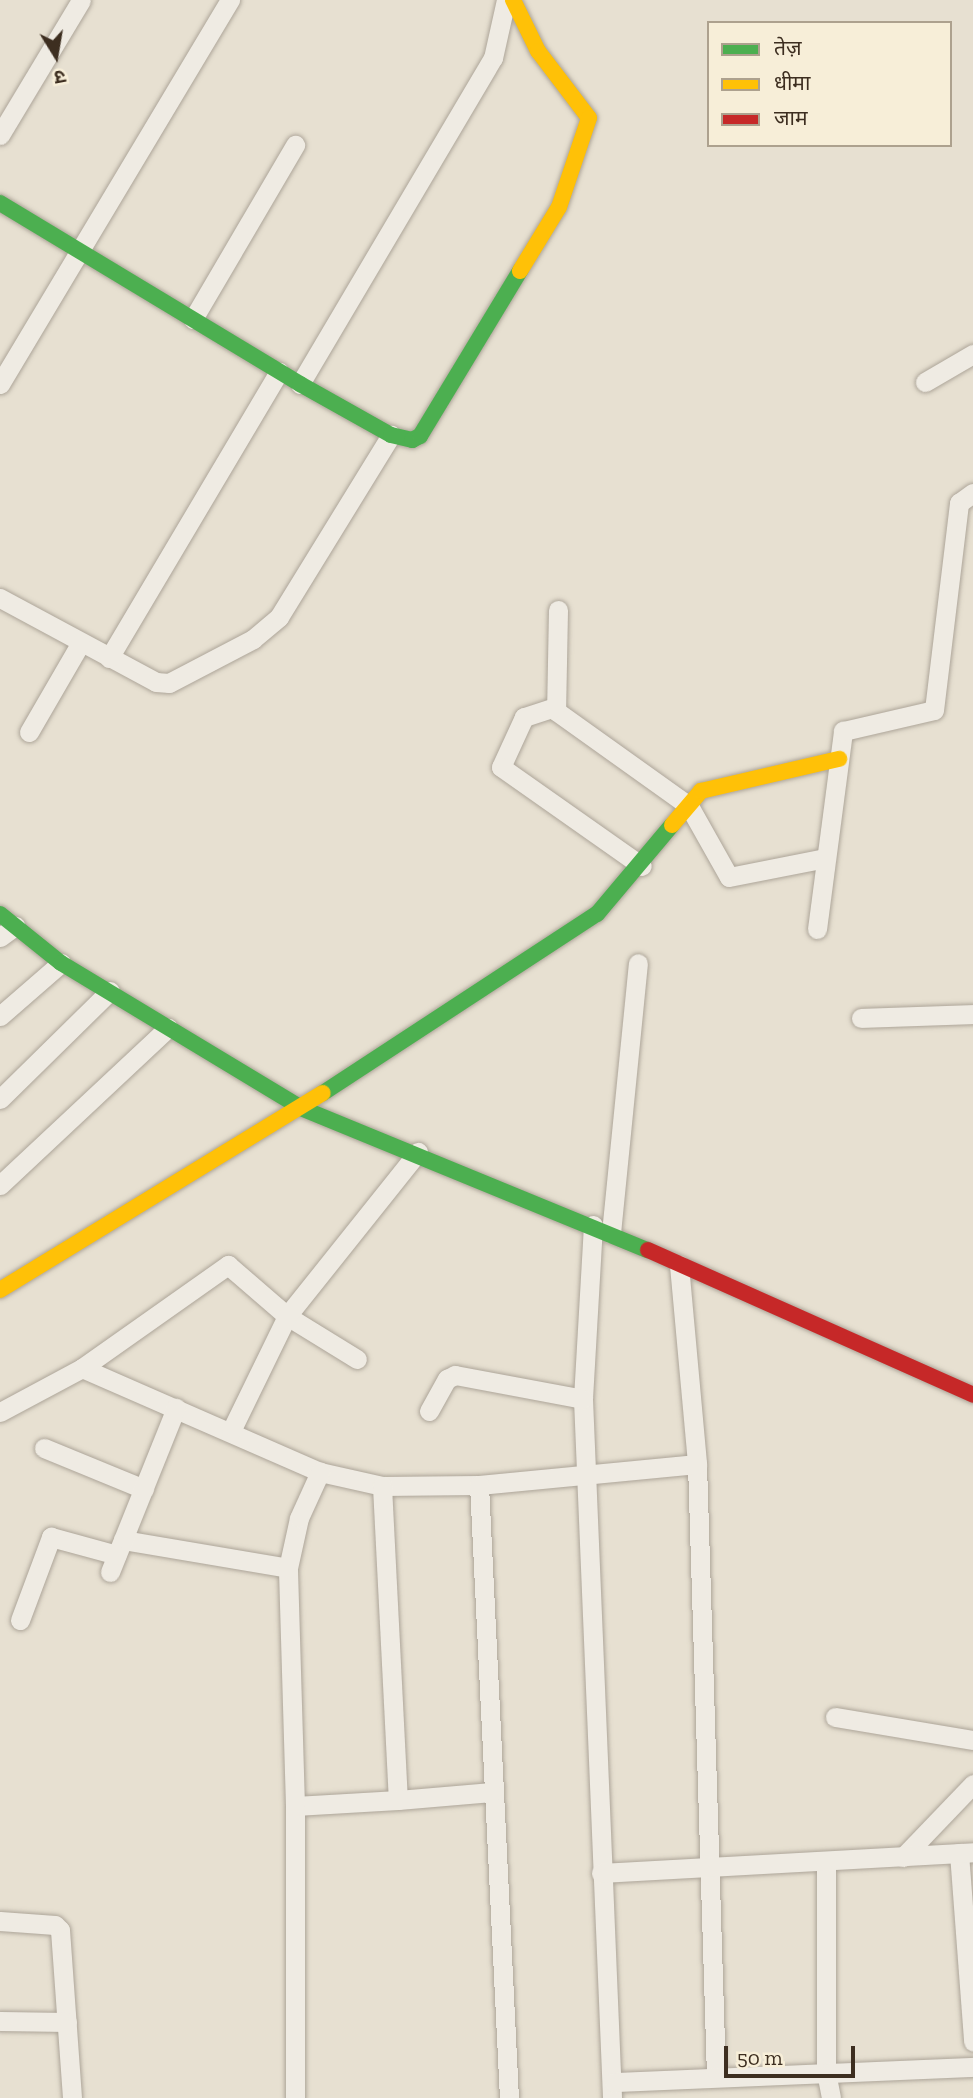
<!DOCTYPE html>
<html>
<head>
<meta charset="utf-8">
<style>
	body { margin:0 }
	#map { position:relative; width:973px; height:2098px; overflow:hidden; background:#e7e0d1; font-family:"Zilla Slab","Noto Sans Devanagari",serif }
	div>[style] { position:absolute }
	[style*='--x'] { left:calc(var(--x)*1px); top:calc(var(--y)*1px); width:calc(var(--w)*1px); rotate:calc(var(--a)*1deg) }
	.roads { filter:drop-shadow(0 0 2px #ada599) drop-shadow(0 0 2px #ada599) }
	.street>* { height:19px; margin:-9.5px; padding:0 9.5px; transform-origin:9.5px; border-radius:9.5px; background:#efebe3 }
	.fast>* { height:16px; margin:-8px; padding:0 8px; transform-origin:8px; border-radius:8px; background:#4caf50 }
	.slow>* { height:16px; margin:-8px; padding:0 8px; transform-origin:8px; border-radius:8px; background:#ffc107 }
	.jam>* { height:16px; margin:-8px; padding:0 8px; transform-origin:8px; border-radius:8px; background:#c62828 }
	span { translate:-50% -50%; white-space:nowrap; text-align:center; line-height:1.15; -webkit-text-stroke:5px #f7eed8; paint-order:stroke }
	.legend { position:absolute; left:707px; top:21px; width:245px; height:126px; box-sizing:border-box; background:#f7eed8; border:2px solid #ada18e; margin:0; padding:9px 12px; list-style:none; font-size:21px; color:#3d2e20 }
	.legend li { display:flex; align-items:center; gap:14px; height:35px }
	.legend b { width:35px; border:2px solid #ada18e }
	.north { position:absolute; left:21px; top:21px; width:70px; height:70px; -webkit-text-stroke:5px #f7eed8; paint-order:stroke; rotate:169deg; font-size:19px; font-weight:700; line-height:28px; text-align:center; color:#3d2e20 }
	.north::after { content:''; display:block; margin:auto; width:24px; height:32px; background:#3d2e20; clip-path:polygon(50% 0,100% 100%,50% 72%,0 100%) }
	.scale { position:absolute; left:724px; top:2046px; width:131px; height:32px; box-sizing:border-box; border:4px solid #3d2e20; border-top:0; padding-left:9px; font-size:21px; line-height:24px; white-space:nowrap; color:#3d2e20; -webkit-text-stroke:5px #f7eed8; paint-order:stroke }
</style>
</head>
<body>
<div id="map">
	<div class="roads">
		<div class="street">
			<i style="--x:0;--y:135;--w:157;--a:-59"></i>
			<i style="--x:193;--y:319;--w:202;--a:-59.6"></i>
			<i style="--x:925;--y:382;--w:56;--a:-30.3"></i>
			<i style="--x:0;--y:384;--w:448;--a:-59.1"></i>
			<i style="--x:300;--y:384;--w:379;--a:-59.4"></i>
			<i style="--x:493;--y:58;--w:59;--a:-77.4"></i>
			<i style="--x:0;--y:598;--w:177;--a:28.3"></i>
			<i style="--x:156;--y:682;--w:13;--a:4"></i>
			<i style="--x:169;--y:683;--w:95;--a:-27.6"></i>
			<i style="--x:253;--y:639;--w:34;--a:-40"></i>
			<i style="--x:279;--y:617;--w:214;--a:-58.4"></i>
			<i style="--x:558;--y:610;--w:101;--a:91.1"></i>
			<i style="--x:556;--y:711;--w:163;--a:35.5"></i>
			<i style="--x:689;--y:806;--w:81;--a:60.6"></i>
			<i style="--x:729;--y:877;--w:99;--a:-11.1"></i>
			<i style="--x:109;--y:658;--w:333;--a:-59.3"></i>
			<i style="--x:555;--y:707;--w:33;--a:162"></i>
			<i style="--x:524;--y:717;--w:55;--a:114.7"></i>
			<i style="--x:501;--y:767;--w:172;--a:35.1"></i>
			<i style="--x:29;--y:732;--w:102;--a:-59.9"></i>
			<i style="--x:817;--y:929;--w:200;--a:-82.5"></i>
			<i style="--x:843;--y:731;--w:93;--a:-13"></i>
			<i style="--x:934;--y:710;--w:209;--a:-83.1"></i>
			<i style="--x:959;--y:503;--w:17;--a:-36"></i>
			<i style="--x:0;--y:937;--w:19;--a:-36"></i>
			<i style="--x:0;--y:1016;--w:81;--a:-41"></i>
			<i style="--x:861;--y:1018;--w:112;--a:-2"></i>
			<i style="--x:0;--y:1099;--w:154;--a:-44.5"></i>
			<i style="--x:0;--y:1185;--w:230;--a:-43.1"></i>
			<i style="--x:593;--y:1225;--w:174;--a:93.3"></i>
			<i style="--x:583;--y:1399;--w:700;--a:87.62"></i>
			<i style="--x:611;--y:1233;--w:271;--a:-84.3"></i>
			<i style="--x:679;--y:1265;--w:200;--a:84.8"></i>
			<i style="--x:697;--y:1464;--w:611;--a:88.22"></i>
			<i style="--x:82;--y:1368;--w:260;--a:23.6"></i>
			<i style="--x:320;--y:1472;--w:64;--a:12.7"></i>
			<i style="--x:382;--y:1486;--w:97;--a:-0.6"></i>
			<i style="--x:479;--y:1485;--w:219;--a:-5.5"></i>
			<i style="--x:429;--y:1411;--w:37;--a:-61"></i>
			<i style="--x:447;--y:1379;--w:9;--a:-27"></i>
			<i style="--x:455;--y:1375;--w:130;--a:10.6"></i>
			<i style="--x:0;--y:1412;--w:93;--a:-28.2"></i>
			<i style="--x:82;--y:1368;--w:179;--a:-35.2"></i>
			<i style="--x:228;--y:1265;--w:78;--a:40.8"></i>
			<i style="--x:287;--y:1316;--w:82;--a:31.6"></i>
			<i style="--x:231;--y:1431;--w:128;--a:-64"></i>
			<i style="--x:287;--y:1316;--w:210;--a:-51.4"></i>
			<i style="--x:44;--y:1448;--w:108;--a:22.3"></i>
			<i style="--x:479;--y:1485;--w:614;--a:87.2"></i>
			<i style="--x:382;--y:1486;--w:314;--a:87.1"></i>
			<i style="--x:398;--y:1800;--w:94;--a:-4.9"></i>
			<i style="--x:123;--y:1540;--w:167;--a:9.6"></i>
			<i style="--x:110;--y:1572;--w:177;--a:-68.1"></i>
			<i style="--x:20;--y:1620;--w:89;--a:-69.5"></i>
			<i style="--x:51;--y:1537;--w:68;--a:15.3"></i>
			<i style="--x:835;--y:1717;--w:140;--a:9.5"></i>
			<i style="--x:295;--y:1806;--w:103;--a:-3.3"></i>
			<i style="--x:959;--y:1853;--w:189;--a:85.7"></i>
			<i style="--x:903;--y:1857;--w:101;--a:-46.2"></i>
			<i style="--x:826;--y:1863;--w:209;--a:90"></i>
			<i style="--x:826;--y:2072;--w:26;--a:79"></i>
			<i style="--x:601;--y:1873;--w:373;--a:-3.2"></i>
			<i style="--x:0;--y:1921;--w:55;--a:4.2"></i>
			<i style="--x:55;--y:1925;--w:7;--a:45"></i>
			<i style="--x:60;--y:1930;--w:168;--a:85.9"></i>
			<i style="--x:0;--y:2021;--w:67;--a:0.9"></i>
			<i style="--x:614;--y:2082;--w:359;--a:-2.4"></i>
			<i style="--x:295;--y:2098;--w:292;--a:-90"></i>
			<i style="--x:295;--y:1806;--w:238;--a:-91.7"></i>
			<i style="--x:288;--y:1568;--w:51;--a:-77.6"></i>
			<i style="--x:299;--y:1518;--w:51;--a:-65.5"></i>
		</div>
		<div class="fast">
			<i style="--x:0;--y:203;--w:350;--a:31.1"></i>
			<i style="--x:300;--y:384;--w:104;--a:29.3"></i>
			<i style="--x:391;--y:435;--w:22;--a:13"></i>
			<i style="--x:412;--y:440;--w:9;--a:-27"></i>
			<i style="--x:420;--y:436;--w:193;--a:-58.8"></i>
			<i style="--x:0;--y:914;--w:78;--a:38.8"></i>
			<i style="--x:61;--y:963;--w:280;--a:31.1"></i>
			<i style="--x:301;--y:1108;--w:375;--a:22.3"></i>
			<i style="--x:323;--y:1093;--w:327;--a:-33.2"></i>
			<i style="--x:597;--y:914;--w:116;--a:-49.9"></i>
		</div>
		<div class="slow">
			<i style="--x:513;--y:0;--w:57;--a:63.9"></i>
			<i style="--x:538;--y:51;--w:84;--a:52.7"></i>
			<i style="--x:589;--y:118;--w:94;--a:108.6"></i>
			<i style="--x:559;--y:207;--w:75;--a:121.4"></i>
			<i style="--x:672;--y:825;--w:45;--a:-49.5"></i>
			<i style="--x:701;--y:791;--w:142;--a:-13.1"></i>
			<i style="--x:0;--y:1290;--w:378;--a:-31.4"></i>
		</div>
		<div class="jam">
			<i style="--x:648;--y:1250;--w:356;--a:24"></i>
		</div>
	</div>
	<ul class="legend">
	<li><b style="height:9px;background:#4caf50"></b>तेज़</li>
	<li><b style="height:9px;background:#ffc107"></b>धीमा</li>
	<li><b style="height:9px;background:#c62828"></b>जाम</li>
	</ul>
	<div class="north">उ</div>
	<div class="scale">50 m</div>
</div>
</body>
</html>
